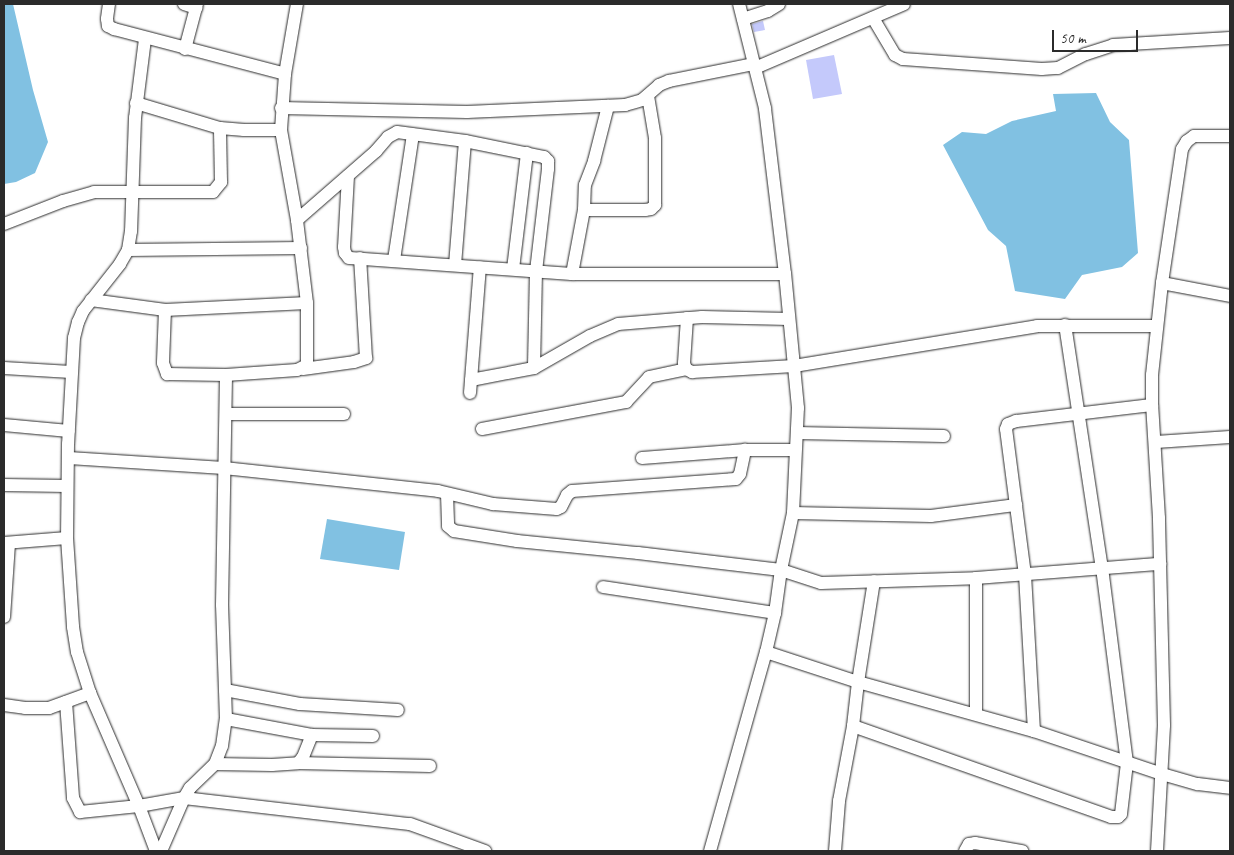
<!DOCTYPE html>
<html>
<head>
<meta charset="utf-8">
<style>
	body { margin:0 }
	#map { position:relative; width:1234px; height:855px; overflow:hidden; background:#fff; font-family:Caveat,sans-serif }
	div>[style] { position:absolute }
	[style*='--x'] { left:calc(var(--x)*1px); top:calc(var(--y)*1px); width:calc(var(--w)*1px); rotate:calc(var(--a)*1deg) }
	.water>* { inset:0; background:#81c1e2 }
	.building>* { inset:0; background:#c4c9fb }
	.roads { filter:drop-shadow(0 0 1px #2b2b2b) drop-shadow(0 0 1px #2b2b2b) }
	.minor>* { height:12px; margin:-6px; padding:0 6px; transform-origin:6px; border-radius:6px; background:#fff }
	span { translate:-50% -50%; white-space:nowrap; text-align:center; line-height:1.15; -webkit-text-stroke:4px #fff; paint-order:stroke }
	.frame { position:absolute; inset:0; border:5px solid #2b2b2b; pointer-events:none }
	.scale { position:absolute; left:1052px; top:30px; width:86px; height:22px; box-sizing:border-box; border:2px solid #2b2b2b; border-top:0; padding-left:6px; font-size:15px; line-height:18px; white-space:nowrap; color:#2b2b2b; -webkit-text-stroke:4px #fff; paint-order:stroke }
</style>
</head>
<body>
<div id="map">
	<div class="water">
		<i style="clip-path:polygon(4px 4px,13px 4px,33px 90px,48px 142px,35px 173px,16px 182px,4px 184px)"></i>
		<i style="clip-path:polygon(1096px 93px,1110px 122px,1129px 140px,1138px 253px,1122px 267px,1082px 275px,1065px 299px,1015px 291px,1006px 246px,988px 230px,943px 145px,962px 132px,986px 134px,1012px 121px,1056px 111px,1053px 94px)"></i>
		<i style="clip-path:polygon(327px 519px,405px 532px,399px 570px,320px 559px)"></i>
	</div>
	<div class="building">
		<i style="clip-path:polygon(763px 21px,765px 30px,754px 32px,752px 24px)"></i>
		<i style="clip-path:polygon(834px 55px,842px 94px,813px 99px,806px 60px)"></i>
	</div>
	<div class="roads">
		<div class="minor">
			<i style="--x:109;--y:4;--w:15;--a:98"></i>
			<i style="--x:107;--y:19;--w:7;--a:82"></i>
			<i style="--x:108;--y:26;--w:7;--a:27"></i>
			<i style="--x:114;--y:29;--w:177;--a:14.7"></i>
			<i style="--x:184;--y:4;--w:13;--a:18"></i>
			<i style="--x:873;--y:18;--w:43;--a:59.3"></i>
			<i style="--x:895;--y:55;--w:9;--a:27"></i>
			<i style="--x:903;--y:59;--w:139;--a:4.1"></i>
			<i style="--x:1042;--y:69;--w:16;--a:-4"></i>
			<i style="--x:1058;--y:68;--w:31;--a:-27"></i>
			<i style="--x:1086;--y:54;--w:28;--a:-18"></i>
			<i style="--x:1113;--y:45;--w:117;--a:-3.4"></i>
			<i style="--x:743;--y:19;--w:26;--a:-18"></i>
			<i style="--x:768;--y:11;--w:13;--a:-32"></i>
			<i style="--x:145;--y:39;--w:80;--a:97.2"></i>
			<i style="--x:135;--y:118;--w:113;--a:92"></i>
			<i style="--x:131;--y:231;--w:19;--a:99"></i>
			<i style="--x:128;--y:250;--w:16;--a:120"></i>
			<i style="--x:120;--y:264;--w:60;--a:128.2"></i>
			<i style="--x:83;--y:311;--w:12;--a:114"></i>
			<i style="--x:78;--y:322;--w:16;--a:104"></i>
			<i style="--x:74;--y:338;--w:106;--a:93.2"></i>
			<i style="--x:68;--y:444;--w:94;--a:90.6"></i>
			<i style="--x:67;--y:538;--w:89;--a:86.1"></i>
			<i style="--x:73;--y:627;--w:25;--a:81"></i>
			<i style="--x:77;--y:652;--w:43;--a:72.4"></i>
			<i style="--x:90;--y:693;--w:123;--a:66.6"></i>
			<i style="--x:139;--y:806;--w:48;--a:69.3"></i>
			<i style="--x:185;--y:49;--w:47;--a:-75.1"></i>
			<i style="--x:755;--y:68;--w:162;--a:-23.2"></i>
			<i style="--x:136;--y:103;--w:88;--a:16.6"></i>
			<i style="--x:220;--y:128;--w:24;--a:5"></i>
			<i style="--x:244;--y:130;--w:37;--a:0"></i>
			<i style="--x:281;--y:108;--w:186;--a:1.2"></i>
			<i style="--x:467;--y:112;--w:158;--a:-2.5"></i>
			<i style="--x:625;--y:105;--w:18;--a:-16"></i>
			<i style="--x:642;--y:100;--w:23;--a:-41"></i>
			<i style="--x:659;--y:85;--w:11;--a:-22"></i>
			<i style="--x:669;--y:81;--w:86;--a:-11.4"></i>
			<i style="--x:1230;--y:136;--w:36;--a:180"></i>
			<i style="--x:1194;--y:136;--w:9;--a:144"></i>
			<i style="--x:1187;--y:141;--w:9;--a:122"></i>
			<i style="--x:1182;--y:149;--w:135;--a:98.5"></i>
			<i style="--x:1162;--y:283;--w:69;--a:10.8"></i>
			<i style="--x:348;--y:176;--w:71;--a:93.2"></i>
			<i style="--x:344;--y:247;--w:6;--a:81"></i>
			<i style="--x:345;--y:253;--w:6;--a:51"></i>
			<i style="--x:349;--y:258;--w:224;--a:4.1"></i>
			<i style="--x:572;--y:274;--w:65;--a:-79.4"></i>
			<i style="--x:584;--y:210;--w:25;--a:-88"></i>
			<i style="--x:585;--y:185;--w:26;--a:-69"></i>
			<i style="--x:594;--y:161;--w:57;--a:-75.7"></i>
			<i style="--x:584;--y:210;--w:61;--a:0"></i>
			<i style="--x:645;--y:210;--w:6;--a:-9"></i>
			<i style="--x:651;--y:209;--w:6;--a:-45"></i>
			<i style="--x:655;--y:205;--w:67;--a:-90"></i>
			<i style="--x:655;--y:138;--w:43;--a:-99.5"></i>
			<i style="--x:297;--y:220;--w:105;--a:-41.1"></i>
			<i style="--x:376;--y:151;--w:18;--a:-49"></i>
			<i style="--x:388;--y:137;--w:10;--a:-29"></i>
			<i style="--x:397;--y:132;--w:69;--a:7.5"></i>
			<i style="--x:465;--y:141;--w:81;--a:11.4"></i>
			<i style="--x:544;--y:157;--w:6;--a:45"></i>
			<i style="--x:548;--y:161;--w:8;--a:90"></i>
			<i style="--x:548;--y:169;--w:103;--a:96.7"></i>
			<i style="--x:536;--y:271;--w:97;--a:91.2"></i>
			<i style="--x:4;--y:224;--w:63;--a:-21.3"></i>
			<i style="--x:63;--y:201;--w:32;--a:-16"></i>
			<i style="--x:94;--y:192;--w:119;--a:0"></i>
			<i style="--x:213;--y:192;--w:13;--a:-51"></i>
			<i style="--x:221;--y:182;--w:54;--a:-91.1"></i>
			<i style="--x:128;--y:250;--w:173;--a:-0.7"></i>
			<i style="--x:394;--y:260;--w:127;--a:-81.4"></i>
			<i style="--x:455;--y:265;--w:124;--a:-85.4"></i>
			<i style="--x:513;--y:269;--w:117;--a:-83.1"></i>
			<i style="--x:572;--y:274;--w:213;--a:0"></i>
			<i style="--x:91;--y:300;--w:75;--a:7.7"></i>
			<i style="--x:165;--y:310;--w:142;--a:-2.8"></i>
			<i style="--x:165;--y:310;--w:53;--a:92.2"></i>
			<i style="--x:163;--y:363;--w:12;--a:70"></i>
			<i style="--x:167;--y:374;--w:59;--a:1"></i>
			<i style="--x:226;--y:375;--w:71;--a:-4"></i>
			<i style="--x:297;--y:370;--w:11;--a:-27"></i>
			<i style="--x:307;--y:365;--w:62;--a:-90"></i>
			<i style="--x:307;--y:303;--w:84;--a:-96.9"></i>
			<i style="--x:297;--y:220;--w:91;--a:-100.1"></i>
			<i style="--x:281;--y:130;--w:56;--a:-85.9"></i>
			<i style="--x:285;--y:74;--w:71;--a:-80.3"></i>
			<i style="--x:687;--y:318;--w:45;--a:93.8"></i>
			<i style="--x:684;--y:363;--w:6;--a:72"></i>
			<i style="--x:686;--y:369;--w:7;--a:27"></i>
			<i style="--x:692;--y:372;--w:102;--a:-3.4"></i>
			<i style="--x:794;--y:366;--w:246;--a:-9.3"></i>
			<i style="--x:1037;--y:326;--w:120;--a:0"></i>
			<i style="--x:4;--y:368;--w:67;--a:3.4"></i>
			<i style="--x:303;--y:369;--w:51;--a:-7.8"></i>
			<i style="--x:354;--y:362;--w:13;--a:-18"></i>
			<i style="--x:366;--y:358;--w:100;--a:-93.4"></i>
			<i style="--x:471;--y:380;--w:64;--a:-10.8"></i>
			<i style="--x:534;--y:368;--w:64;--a:-29.7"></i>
			<i style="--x:590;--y:336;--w:30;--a:-23"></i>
			<i style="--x:618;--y:324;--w:84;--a:-4.8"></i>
			<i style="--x:702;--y:317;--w:87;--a:1.3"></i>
			<i style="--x:470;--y:393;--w:126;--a:-85.5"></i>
			<i style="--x:226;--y:414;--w:118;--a:0"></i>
			<i style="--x:4;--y:425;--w:65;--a:5.3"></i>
			<i style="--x:482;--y:429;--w:147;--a:-10.6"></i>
			<i style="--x:626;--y:402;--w:34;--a:-47"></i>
			<i style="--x:649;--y:377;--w:38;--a:-12"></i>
			<i style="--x:797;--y:433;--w:147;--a:1.2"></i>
			<i style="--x:1156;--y:442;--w:74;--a:-3.9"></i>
			<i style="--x:69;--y:458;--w:155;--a:3.7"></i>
			<i style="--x:224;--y:468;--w:215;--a:6.1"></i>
			<i style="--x:438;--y:491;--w:57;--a:13.3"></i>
			<i style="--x:493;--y:504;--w:64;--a:4.5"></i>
			<i style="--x:557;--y:509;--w:4;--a:-27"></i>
			<i style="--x:561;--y:507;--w:13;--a:-63"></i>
			<i style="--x:567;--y:495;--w:6;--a:-39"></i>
			<i style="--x:572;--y:491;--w:164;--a:-4.2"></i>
			<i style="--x:736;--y:479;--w:6;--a:-51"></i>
			<i style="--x:740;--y:474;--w:25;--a:-78"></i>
			<i style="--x:745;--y:450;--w:50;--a:0"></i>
			<i style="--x:642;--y:458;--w:103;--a:-4.4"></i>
			<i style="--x:4;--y:485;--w:63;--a:0.9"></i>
			<i style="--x:447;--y:494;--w:32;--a:88"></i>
			<i style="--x:448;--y:526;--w:8;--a:40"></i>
			<i style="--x:454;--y:531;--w:64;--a:9"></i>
			<i style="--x:517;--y:541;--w:122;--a:5.7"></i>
			<i style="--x:638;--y:553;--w:144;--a:6.8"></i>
			<i style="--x:781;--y:570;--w:42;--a:18"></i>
			<i style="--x:821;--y:583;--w:155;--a:-1.8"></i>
			<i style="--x:976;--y:578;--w:185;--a:-4.4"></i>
			<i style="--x:793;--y:513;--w:138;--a:1.2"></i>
			<i style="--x:931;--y:516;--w:86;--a:-7.4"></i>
			<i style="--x:4;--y:543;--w:63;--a:-4.5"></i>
			<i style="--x:603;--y:587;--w:174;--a:8.6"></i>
			<i style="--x:4;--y:617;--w:74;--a:-86.1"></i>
			<i style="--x:766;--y:652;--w:97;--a:18.1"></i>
			<i style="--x:858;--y:682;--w:183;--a:15.6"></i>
			<i style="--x:1034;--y:731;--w:135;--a:18.6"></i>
			<i style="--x:1162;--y:774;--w:37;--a:16"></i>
			<i style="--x:1198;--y:784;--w:32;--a:7"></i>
			<i style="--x:225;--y:690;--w:76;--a:10.6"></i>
			<i style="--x:300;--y:704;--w:98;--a:3.5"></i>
			<i style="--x:66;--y:702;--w:96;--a:85.8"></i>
			<i style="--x:73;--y:798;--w:16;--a:63"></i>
			<i style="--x:80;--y:812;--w:59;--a:-5.8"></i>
			<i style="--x:139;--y:806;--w:46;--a:-10.1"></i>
			<i style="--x:184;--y:798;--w:227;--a:6.6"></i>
			<i style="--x:410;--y:824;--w:80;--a:19.8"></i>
			<i style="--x:4;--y:705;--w:21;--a:8"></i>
			<i style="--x:25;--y:708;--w:24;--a:0"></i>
			<i style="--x:49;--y:708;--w:44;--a:-20.1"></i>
			<i style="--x:976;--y:714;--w:136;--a:-90"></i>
			<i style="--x:226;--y:719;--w:87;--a:10.5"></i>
			<i style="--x:312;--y:735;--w:61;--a:0.9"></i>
			<i style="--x:853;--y:726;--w:274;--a:19.4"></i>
			<i style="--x:1111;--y:817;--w:7;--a:0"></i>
			<i style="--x:1118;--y:817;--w:4;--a:-45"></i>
			<i style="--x:1121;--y:814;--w:51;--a:-83.3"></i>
			<i style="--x:1127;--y:763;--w:196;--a:-97.3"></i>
			<i style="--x:1102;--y:569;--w:247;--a:-98.6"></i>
			<i style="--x:1034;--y:731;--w:156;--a:-93.3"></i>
			<i style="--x:1025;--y:575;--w:147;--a:-97.4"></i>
			<i style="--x:1006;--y:429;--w:5;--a:-68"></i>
			<i style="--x:1008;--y:424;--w:9;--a:-21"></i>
			<i style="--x:1016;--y:421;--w:137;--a:-6.7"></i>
			<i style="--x:298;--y:763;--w:132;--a:1.3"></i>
			<i style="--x:215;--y:764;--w:57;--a:1"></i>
			<i style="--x:272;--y:765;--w:26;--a:-4"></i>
			<i style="--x:298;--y:763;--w:8;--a:-50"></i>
			<i style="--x:303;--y:757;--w:24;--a:-68"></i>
			<i style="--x:161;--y:851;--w:58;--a:-66.5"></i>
			<i style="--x:184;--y:798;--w:12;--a:-59"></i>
			<i style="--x:190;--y:788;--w:35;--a:-44"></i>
			<i style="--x:215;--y:764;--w:19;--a:-69"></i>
			<i style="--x:222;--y:746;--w:27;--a:-82"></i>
			<i style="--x:226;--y:719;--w:114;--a:-92"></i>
			<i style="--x:222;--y:605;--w:230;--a:-89"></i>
			<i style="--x:710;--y:851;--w:207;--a:-74.3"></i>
			<i style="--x:766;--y:652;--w:40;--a:-77"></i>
			<i style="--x:775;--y:613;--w:43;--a:-82.1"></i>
			<i style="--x:781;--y:570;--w:58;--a:-78.1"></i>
			<i style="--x:793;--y:513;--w:105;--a:-87.3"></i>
			<i style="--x:798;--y:408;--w:135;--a:-95.5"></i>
			<i style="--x:785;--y:274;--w:167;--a:-96.9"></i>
			<i style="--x:765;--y:108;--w:107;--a:-104"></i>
			<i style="--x:835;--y:851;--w:50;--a:-85.4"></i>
			<i style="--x:839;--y:801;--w:76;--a:-79.4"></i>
			<i style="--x:853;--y:726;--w:44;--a:-83.5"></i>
			<i style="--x:858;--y:682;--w:102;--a:-81"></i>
			<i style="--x:965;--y:851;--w:8;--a:-60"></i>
			<i style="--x:969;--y:844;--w:6;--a:-9"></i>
			<i style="--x:975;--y:843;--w:48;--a:9.7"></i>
			<i style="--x:1157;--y:851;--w:126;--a:-86.8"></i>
			<i style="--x:1164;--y:725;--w:207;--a:-91.4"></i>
			<i style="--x:1159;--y:518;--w:113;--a:-93.5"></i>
			<i style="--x:1152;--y:405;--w:30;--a:-90"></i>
			<i style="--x:1152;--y:375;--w:93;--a:-83.8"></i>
		</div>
	</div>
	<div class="frame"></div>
	<div class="scale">50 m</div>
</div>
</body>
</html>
